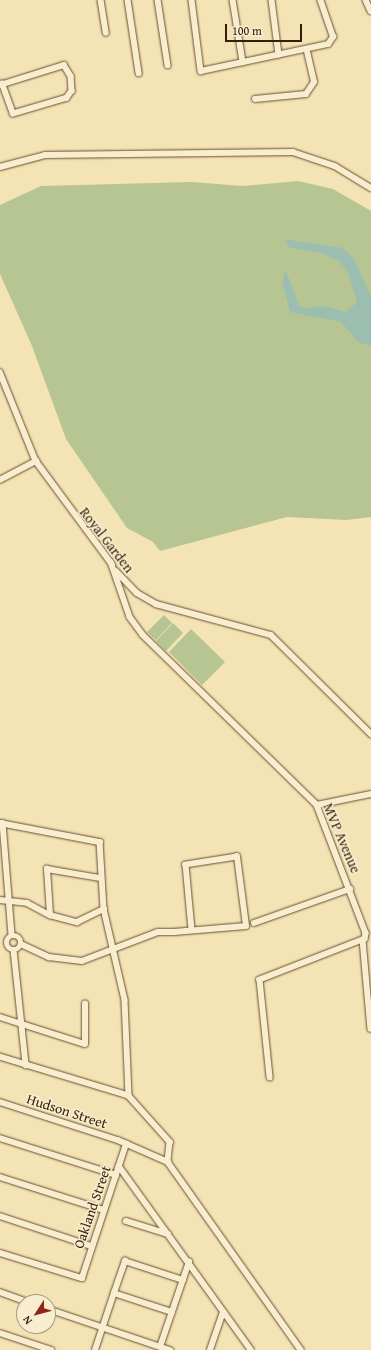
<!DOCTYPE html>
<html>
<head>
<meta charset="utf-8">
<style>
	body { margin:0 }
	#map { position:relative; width:371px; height:1350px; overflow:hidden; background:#f4e4b5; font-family:"Gentium Book Plus",serif }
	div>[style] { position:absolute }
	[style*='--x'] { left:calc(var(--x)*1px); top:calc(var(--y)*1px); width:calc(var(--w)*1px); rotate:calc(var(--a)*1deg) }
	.green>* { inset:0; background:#b6c591 }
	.water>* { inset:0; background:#9cbeb0 }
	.roads { filter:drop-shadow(0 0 1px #664f32) drop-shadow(0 0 1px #664f32) }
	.minor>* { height:5.5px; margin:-2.75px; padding:0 2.75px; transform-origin:2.75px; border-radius:2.75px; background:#f8edcf }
	.minor>.ring { margin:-2.75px; padding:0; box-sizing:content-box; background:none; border:5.5px solid #f8edcf; border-radius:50% }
	span { translate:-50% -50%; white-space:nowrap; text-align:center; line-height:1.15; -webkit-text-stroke:3px #f8edcf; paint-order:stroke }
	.street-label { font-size:14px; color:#361d07 }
	.north { position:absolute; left:16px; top:1294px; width:40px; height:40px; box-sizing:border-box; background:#f8edcf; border:1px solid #aa9a7f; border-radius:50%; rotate:234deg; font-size:11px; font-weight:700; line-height:16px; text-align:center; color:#361d07 }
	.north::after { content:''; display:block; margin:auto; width:14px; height:18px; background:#8f2418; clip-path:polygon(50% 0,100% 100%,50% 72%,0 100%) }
	.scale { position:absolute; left:225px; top:24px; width:77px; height:18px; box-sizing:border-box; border:2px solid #361d07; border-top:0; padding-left:5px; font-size:12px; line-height:14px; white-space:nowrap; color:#361d07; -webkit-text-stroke:3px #f8edcf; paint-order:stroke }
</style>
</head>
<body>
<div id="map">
	<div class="green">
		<i style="clip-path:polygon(298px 181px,333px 189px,371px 211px,371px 517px,346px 520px,287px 517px,160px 551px,153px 542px,127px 528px,66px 439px,32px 346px,0 274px,0 205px,41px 186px,192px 182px,243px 186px)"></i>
		<i style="clip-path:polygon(164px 615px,172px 623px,156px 640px,147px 632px)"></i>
		<i style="clip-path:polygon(173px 623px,183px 633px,166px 651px,156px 641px)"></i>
		<i style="clip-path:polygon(191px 629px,225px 662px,202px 685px,169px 652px)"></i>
	</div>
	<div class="water">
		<i style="clip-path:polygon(284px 239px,343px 248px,355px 260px,371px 297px,371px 346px,358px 342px,341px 322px,290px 312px,282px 281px,286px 271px,299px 305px,304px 308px,323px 306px,346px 312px,357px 302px,348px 272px,339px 261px,318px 252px,290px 248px)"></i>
	</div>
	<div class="roads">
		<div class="minor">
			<i style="--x:101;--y:0;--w:33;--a:81"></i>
			<i style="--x:128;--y:0;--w:74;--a:81.4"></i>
			<i style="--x:158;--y:0;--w:66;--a:81.3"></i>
			<i style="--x:192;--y:0;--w:72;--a:82.8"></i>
			<i style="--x:201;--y:71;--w:130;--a:-12"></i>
			<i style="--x:328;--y:44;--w:9;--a:-54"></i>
			<i style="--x:333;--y:37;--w:39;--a:-109"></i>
			<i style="--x:233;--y:0;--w:63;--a:80.8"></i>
			<i style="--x:272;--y:0;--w:55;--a:82.7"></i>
			<i style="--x:366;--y:0;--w:12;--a:66"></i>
			<i style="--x:0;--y:85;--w:67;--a:-17.4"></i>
			<i style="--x:64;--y:65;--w:13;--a:58"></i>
			<i style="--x:71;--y:76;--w:15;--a:86"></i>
			<i style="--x:72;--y:91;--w:9;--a:126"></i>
			<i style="--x:67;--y:98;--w:56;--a:163.5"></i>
			<i style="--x:13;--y:114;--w:32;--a:-110"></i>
			<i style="--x:255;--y:99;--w:51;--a:-5.6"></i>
			<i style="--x:306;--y:94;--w:14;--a:-56"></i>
			<i style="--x:314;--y:82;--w:32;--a:-103"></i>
			<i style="--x:0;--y:167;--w:47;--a:-14.9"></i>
			<i style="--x:45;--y:155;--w:248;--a:-0.7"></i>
			<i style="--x:293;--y:152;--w:44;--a:18.4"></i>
			<i style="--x:335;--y:166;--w:42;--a:31.4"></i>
			<i style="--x:0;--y:372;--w:96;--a:68"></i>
			<i style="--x:36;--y:461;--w:128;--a:53.6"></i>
			<i style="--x:0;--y:480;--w:41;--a:-27.8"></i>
			<i style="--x:111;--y:562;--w:58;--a:70.9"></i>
			<i style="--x:130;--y:617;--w:22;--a:54"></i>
			<i style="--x:143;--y:635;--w:243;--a:44.3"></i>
			<i style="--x:317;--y:805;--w:137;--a:69.1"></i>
			<i style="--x:366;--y:933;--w:6;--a:99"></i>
			<i style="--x:365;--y:939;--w:113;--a:158.7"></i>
			<i style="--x:260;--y:980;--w:98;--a:84.1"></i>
			<i style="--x:116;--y:571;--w:30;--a:46"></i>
			<i style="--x:137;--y:593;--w:22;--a:30"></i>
			<i style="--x:156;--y:604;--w:119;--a:15.1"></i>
			<i style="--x:271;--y:635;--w:141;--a:44.7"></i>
			<i style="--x:317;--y:805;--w:55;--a:-11.5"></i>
			<i style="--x:0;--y:823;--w:102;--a:10.8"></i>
			<i style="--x:100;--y:842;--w:67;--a:86.6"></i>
			<i style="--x:104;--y:909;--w:93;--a:77"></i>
			<i style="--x:125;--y:1000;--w:96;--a:87.6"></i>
			<i style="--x:129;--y:1096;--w:135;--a:-163.2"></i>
			<i style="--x:3;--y:823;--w:112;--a:85.4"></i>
			<i style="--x:0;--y:900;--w:27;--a:6"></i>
			<i style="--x:27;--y:903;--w:26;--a:28"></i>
			<i style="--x:50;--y:915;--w:28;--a:15"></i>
			<i style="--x:77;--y:922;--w:30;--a:-26"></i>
			<i style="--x:50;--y:915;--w:46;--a:-93.7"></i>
			<i style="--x:47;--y:869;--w:54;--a:9.6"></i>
			<i style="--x:254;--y:923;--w:102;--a:-19.5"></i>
			<i class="ring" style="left:7px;top:936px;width:8.5px;height:8.5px"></i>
			<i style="--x:363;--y:940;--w:89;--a:84.9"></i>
			<i style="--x:21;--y:944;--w:31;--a:25"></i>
			<i style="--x:49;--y:957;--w:33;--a:7"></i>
			<i style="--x:82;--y:961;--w:81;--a:-20.9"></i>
			<i style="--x:158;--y:932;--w:16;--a:0"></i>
			<i style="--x:174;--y:932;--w:72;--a:-4.8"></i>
			<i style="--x:246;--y:926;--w:70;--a:-97.4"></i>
			<i style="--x:237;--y:857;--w:52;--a:171.1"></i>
			<i style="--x:186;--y:865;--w:65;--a:84.7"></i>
			<i style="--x:14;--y:950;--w:116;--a:84"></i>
			<i style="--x:0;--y:1017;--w:89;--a:17.6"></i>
			<i style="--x:85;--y:1044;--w:40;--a:-90"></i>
			<i style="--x:129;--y:1096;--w:62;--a:48.3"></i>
			<i style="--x:170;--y:1142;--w:20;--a:96"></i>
			<i style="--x:0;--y:1102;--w:124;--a:17.9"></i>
			<i style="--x:118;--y:1140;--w:55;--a:23.7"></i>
			<i style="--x:168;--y:1162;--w:230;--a:54.7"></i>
			<i style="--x:0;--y:1138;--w:122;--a:17.7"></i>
			<i style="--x:119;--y:1166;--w:226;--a:54.3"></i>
			<i style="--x:0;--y:1177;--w:109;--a:17.6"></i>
			<i style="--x:0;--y:1216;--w:96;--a:18.2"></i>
			<i style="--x:126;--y:1221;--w:44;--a:17.2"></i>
			<i style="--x:0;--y:1253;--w:86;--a:17"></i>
			<i style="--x:82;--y:1278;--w:141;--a:-71.8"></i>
			<i style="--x:0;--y:1292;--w:30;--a:20"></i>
			<i style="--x:114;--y:1293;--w:34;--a:-71"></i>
			<i style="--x:125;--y:1261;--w:61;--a:18.1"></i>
			<i style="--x:48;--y:1309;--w:129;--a:18.6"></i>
			<i style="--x:0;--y:1333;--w:54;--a:18.4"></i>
			<i style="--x:160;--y:1347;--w:90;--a:-71.2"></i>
			<i style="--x:95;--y:1350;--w:60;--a:-71.6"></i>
			<i style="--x:114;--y:1293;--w:61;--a:18.1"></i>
			<i style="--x:210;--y:1350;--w:40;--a:-71.1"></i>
		</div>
	</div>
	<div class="street-label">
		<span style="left:107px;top:540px;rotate:52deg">Royal Garden</span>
		<span style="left:342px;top:838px;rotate:67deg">MVP Avenue</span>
		<span style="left:67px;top:1111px;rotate:18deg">Hudson Street</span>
		<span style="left:92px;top:1207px;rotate:-71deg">Oakland Street</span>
	</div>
	<div class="north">N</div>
	<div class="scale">100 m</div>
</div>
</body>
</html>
